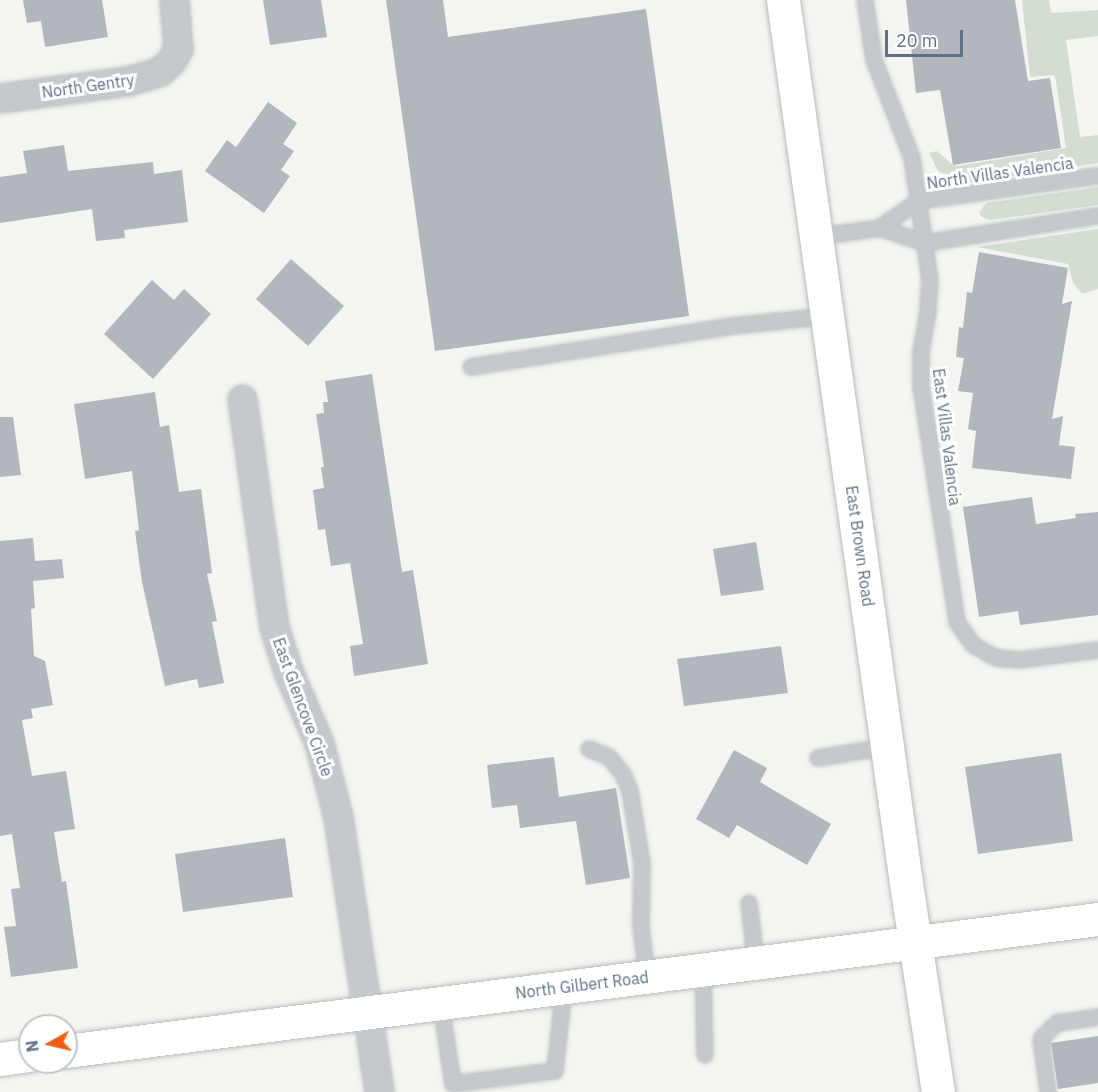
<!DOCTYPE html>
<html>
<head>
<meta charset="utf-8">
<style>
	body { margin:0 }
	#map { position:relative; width:1098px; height:1092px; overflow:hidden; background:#f4f5f0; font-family:"IBM Plex Sans",sans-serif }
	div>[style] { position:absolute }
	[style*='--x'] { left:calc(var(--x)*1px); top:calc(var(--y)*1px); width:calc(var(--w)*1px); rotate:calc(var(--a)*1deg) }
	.green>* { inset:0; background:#d4ddd1 }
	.building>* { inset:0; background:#b1b7bd }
	.roads { filter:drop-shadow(0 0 2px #b7bcc1) drop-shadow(0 0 2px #b7bcc1) }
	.service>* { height:14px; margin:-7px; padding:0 7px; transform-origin:7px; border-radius:7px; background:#c6c9cc }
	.minor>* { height:27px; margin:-13.5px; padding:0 13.5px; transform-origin:13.5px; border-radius:13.5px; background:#c6c9cc }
	.secondary>* { height:33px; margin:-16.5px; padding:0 16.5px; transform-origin:16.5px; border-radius:16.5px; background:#fff }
	.primary>* { height:33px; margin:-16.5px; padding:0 16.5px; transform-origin:16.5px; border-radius:16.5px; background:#fff }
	span { translate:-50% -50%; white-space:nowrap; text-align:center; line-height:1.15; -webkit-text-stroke:6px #fff; paint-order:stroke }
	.street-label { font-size:16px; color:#607184 }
	.north { position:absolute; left:18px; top:1014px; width:60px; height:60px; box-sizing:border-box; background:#fff; border:2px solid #bfc6ce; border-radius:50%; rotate:262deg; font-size:16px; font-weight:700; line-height:24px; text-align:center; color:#607184 }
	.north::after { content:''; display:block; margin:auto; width:21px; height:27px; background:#f35d11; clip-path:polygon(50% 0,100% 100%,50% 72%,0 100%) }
	.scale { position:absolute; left:885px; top:30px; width:78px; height:27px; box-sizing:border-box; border:3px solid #607184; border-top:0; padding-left:8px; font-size:18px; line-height:21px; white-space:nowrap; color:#607184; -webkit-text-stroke:4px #fff; paint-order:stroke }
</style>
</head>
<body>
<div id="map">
	<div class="green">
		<i style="clip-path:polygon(1022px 0,1049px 0,1051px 13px,1098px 10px,1098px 36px,1066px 40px,1080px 137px,1098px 135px,1098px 163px,975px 182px,958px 180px,938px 171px,929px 153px,937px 151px,953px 165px,958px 166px,1066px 148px,1055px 75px,1030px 77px)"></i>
		<i style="clip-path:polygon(1098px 187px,1098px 205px,990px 220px,982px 217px,979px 213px,986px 203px)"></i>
		<i style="clip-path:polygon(1098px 229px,1098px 289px,1082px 294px,1073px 283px,1068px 264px,977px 247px)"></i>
	</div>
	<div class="building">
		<i style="clip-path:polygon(23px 0,102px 0,108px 37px,45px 47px,41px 21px,27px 23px)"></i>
		<i style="clip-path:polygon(263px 0,321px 0,327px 37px,270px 45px)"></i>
		<i style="clip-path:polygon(386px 0,443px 0,448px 37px,646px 9px,689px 316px,435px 351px)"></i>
		<i style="clip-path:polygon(906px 0,1015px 0,1028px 81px,1050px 78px,1061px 148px,953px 165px,940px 90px,916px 93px)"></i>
		<i style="clip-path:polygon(268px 102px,297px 123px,283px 144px,294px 151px,281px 170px,290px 176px,264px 213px,205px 171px,227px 140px,236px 147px)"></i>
		<i style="clip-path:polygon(64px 145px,68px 171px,153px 162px,154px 174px,182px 170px,188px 222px,124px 230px,125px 238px,96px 241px,92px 209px,0 223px,0 177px,27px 173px,23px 151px)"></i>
		<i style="clip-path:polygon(979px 252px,1068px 268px,1062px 304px,1072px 301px,1052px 419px,1063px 416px,1059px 445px,1075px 447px,1071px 479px,972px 468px,976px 431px,968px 429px,973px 393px,958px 391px,964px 358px,956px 357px,959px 327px,963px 328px,967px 292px,972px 293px)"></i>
		<i style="clip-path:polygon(291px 259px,344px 306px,308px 346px,256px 299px)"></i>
		<i style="clip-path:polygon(152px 280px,174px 300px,184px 289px,211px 314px,153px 379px,104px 334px)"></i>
		<i style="clip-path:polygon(372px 374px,402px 572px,413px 570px,428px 664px,354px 676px,350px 646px,363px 644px,350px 563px,331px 566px,325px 529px,318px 530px,313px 490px,324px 488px,321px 467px,324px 467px,316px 414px,324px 413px,323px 402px,328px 402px,325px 381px)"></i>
		<i style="clip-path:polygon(155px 392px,160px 427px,169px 425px,179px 492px,201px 489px,212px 573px,207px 574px,217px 621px,212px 622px,224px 683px,199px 688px,197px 679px,165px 686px,142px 582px,135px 531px,139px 530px,132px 471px,85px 479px,74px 404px)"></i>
		<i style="clip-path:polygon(0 417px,13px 417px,21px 475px,0 477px)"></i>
		<i style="clip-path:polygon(1032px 497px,1036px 524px,1076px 518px,1075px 514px,1098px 512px,1098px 615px,1020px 625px,1018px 611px,979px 617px,963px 507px)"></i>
		<i style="clip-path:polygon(33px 538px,35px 561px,62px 559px,64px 578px,33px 581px,35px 608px,31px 609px,34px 656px,45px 661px,53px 705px,31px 709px,33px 718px,22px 720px,32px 776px,66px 771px,75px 829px,54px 832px,62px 882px,66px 881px,78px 968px,11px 977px,4px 927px,16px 926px,11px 889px,20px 888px,12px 834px,0 836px,0 541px)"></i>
		<i style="clip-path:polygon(756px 542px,764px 590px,721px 596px,713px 549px)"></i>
		<i style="clip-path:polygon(781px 646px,788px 693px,684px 706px,677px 659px)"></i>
		<i style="clip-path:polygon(734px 750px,767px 768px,760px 782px,831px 824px,807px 865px,737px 825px,729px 838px,696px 819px)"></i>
		<i style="clip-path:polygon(1061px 753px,1073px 841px,978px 854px,965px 767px)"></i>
		<i style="clip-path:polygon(554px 757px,559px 797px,616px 788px,630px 878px,586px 885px,576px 821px,520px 828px,517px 805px,492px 808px,487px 765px)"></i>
		<i style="clip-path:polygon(285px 838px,293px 897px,183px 912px,175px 854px)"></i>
		<i style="clip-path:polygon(1098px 1036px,1098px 1083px,1058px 1089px,1051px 1043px)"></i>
	</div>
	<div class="roads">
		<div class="service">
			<i style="--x:865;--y:0;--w:61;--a:81.5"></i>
			<i style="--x:874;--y:60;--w:105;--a:68.8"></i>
			<i style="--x:912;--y:158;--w:123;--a:81.6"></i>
			<i style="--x:930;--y:280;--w:32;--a:94"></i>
			<i style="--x:928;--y:312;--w:39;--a:100"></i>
			<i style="--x:921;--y:350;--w:36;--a:90"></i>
			<i style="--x:921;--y:386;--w:239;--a:81.3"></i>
			<i style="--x:957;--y:622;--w:28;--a:55"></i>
			<i style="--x:973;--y:645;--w:26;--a:29"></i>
			<i style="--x:996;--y:658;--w:24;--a:5"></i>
			<i style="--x:1020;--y:660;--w:79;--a:-7.3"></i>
			<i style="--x:880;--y:228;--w:47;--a:-35.4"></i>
			<i style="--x:918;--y:201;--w:182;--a:-7.9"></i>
			<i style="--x:816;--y:237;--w:65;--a:-8"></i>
			<i style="--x:880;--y:228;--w:47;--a:18.4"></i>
			<i style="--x:925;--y:243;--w:175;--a:-8.9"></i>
			<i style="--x:471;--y:367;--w:265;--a:-8.9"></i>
			<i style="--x:733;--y:326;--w:96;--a:-6"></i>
			<i style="--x:589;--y:749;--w:22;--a:22"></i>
			<i style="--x:609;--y:757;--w:22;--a:51"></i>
			<i style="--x:623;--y:774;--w:18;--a:68"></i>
			<i style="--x:630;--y:791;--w:73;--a:80.5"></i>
			<i style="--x:642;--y:863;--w:63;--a:90.9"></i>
			<i style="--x:641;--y:926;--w:51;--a:83.3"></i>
			<i style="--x:818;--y:758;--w:70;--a:-9.1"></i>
			<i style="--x:749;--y:903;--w:59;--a:83.2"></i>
			<i style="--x:703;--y:970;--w:85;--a:88.7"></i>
			<i style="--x:441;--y:1003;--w:82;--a:81.6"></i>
			<i style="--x:453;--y:1084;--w:103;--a:-7.3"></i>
			<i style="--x:555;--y:1071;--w:84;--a:-83.9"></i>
			<i style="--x:1048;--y:1092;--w:53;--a:-97.5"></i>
			<i style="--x:1041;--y:1039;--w:23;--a:-45"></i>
			<i style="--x:1057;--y:1023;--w:41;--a:-8.3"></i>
		</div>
		<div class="minor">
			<i style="--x:0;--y:98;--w:129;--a:-7.6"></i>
			<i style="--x:128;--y:81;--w:34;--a:-17"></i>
			<i style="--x:160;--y:71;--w:15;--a:-42"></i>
			<i style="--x:171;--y:61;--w:14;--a:-60"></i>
			<i style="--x:178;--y:49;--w:49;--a:-94.7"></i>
			<i style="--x:242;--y:399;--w:230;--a:82"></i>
			<i style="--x:274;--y:627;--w:46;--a:72.3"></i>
			<i style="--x:288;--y:671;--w:78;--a:66.7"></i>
			<i style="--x:319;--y:743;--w:76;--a:75.6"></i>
			<i style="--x:338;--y:817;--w:278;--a:81.5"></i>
		</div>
		<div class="secondary">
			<i style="--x:783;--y:0;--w:892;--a:82.07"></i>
			<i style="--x:906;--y:883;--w:211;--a:81.3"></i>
		</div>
		<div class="primary">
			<i style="--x:66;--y:1051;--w:1040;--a:-7.29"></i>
			<i style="--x:0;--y:1059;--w:30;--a:-8"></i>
		</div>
	</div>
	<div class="street-label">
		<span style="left:88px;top:86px;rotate:-8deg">North Gentry</span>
		<span style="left:1000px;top:173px;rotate:-8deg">North Villas Valencia</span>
		<span style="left:947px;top:437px;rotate:83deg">East Villas Valencia</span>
		<span style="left:860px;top:546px;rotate:82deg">East Brown Road</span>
		<span style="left:303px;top:707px;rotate:70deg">East Glencove Circle</span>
		<span style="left:582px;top:985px;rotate:-7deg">North Gilbert Road</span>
	</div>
	<div class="north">N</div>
	<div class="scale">20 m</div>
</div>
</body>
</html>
